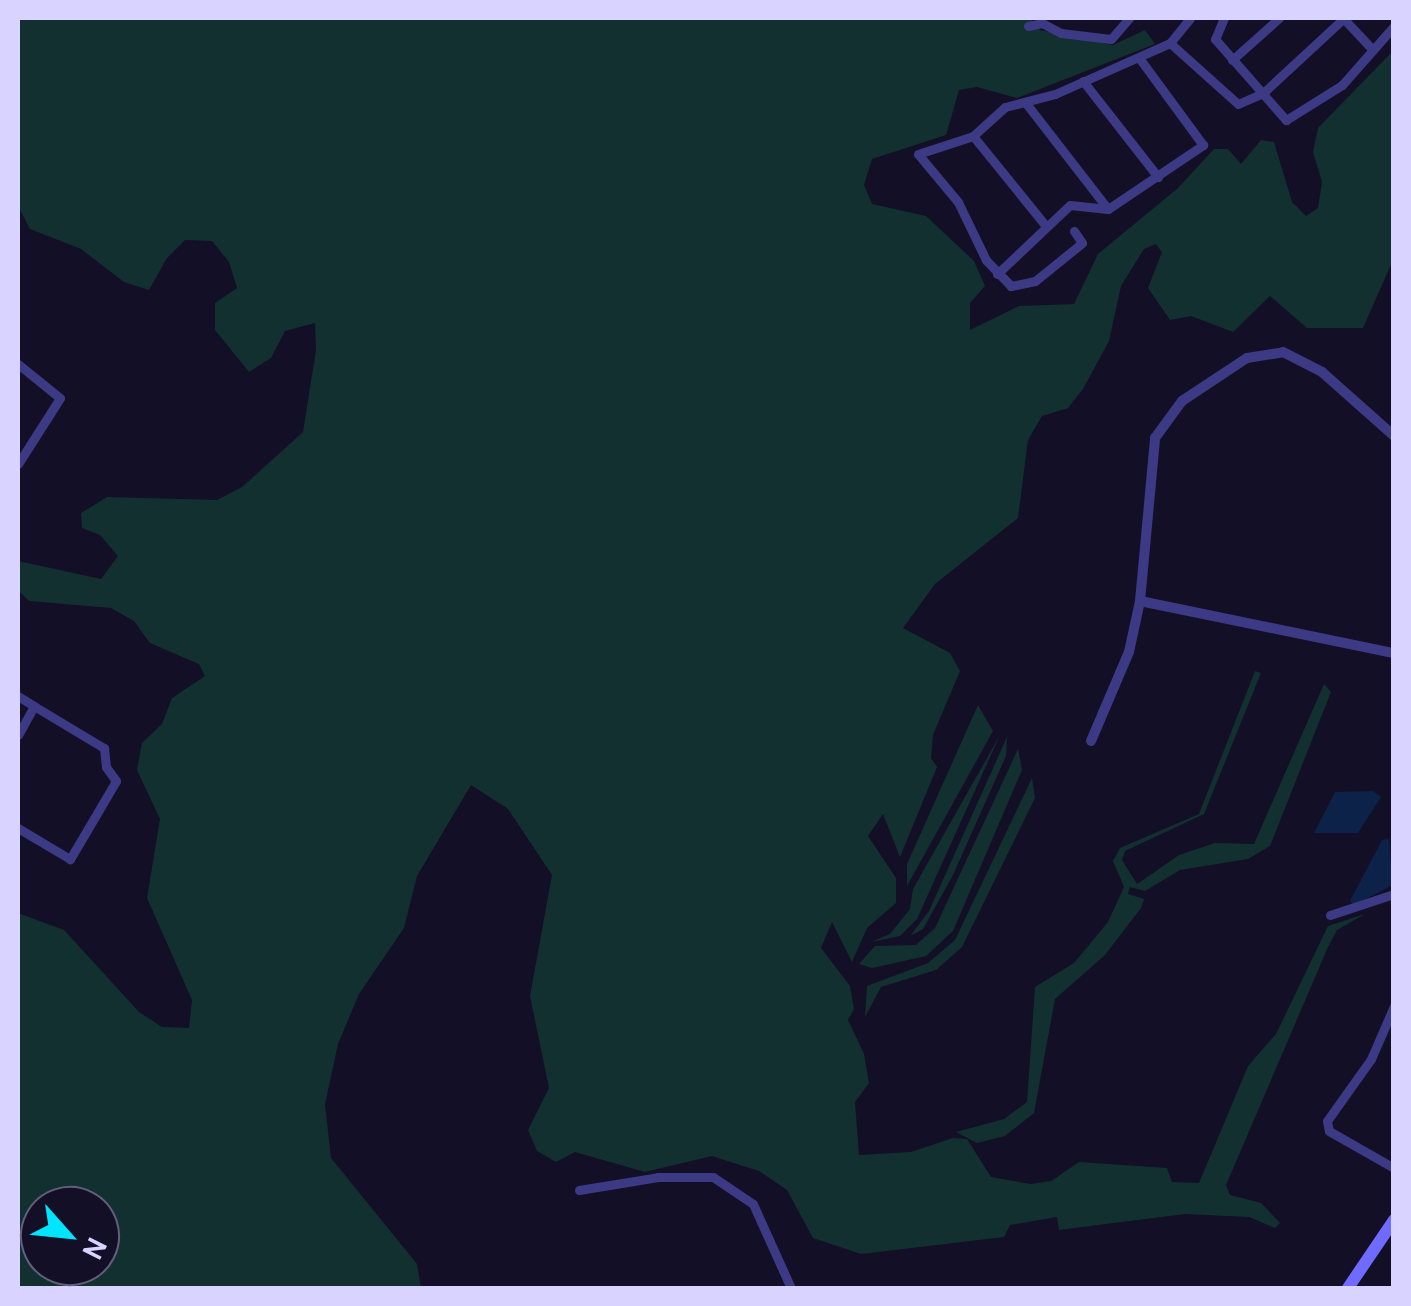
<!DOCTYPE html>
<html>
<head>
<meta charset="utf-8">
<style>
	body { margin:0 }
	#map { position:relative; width:1411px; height:1306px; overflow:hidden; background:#130f26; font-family:Cabin,sans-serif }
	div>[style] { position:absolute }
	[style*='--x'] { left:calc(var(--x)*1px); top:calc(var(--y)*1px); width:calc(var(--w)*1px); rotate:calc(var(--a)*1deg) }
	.green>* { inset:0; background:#12302f }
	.water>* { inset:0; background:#0c2248 }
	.minor>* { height:9px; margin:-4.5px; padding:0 4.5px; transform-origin:4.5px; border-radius:4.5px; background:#3d3a85 }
	.tertiary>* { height:10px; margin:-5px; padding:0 5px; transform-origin:5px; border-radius:5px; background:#3d3a85 }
	.secondary>* { height:12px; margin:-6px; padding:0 6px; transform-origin:6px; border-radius:6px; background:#6f6bff }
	span { translate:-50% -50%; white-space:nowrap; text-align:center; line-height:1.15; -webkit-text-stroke:8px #130f26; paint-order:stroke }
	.frame { position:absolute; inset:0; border:20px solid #d9d4ff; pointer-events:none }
	.north { position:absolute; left:20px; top:1186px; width:100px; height:100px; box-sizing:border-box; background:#130f26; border:2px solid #625e7d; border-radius:50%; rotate:117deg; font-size:28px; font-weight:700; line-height:40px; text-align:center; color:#d9d4ff }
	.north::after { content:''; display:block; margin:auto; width:35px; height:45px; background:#00e5ff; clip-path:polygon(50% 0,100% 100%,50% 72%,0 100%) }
</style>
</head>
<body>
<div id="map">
	<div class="green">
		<i style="clip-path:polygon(evenodd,18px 18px,1030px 18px,1040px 30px,1113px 45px,1145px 30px,1155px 44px,1017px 98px,977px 87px,959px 90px,946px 135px,872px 159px,864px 185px,872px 204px,926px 216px,974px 261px,985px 286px,970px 303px,970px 330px,1019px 306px,1074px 304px,1098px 254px,1178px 188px,1214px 149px,1228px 149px,1241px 164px,1261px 140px,1274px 142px,1292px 202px,1306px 216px,1318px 208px,1322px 182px,1313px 152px,1318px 128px,1393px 51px,1393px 260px,1363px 328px,1307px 328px,1270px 296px,1233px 332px,1191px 316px,1170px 320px,1148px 288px,1162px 252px,1156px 244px,1144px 249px,1121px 286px,1109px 341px,1083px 389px,1068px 408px,1042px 416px,1028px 440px,1018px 518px,935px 584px,903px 628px,950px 653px,960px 671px,933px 735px,931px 758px,937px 767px,900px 857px,883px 814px,868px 836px,896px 878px,896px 903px,867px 928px,852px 962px,832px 922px,821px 948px,850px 986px,854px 1009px,848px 1020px,864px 1054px,869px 1083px,855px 1102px,859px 1155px,911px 1152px,953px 1138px,967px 1139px,991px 1177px,1031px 1184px,1051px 1181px,1079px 1162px,1167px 1168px,1172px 1182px,1199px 1183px,1248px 1066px,1276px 1034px,1328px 926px,1365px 914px,1337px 930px,1328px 947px,1226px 1185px,1230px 1195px,1261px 1203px,1280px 1223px,1275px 1228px,1249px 1217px,1185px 1214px,1059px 1230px,1057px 1217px,1010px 1225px,1004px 1237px,861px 1254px,813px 1238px,787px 1190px,759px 1171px,712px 1156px,645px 1172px,575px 1152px,556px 1162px,537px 1151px,528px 1130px,549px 1088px,530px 996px,552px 875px,508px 809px,471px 785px,417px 876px,404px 928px,359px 994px,338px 1044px,325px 1104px,331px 1158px,417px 1264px,421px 1288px,18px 1288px,18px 913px,64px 930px,139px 1012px,162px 1027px,189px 1028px,192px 1000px,147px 898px,160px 819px,137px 770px,142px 743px,162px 724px,172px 698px,205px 676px,199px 664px,150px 643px,134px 621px,111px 608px,29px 601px,18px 590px,18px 561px,101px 579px,118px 556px,100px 535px,82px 528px,81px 513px,107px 497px,217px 500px,242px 487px,303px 432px,316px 350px,315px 323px,285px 331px,271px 358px,249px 372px,215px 330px,215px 303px,237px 288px,229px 262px,212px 241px,185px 240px,167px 258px,149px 290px,124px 282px,81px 249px,30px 229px,18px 206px,18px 18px,40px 1206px,100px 1206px,100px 1266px,40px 1266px,40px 1206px)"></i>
		<i style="clip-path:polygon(1255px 671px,1261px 673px,1204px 814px,1125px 851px,1122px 860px,1137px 884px,1179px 855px,1215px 843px,1254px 844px,1324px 684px,1331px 692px,1270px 846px,1248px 859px,1180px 870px,1145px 891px,1130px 887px,1128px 894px,1144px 899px,1141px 908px,1105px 955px,1055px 999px,1034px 1113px,1005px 1136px,977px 1143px,956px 1132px,1004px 1119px,1027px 1102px,1035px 987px,1074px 963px,1108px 922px,1124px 887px,1113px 861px,1120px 848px,1199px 814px)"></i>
		<i style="clip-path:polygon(978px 705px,993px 731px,907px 886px,907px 864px)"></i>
		<i style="clip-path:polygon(1000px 735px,917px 919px,900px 936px,871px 942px,890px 934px,910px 909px,913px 889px)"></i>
		<i style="clip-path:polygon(1007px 737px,1006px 756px,953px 875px,923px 929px,910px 936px,929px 911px)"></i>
		<i style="clip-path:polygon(1018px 749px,1022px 770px,953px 931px,926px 956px,872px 968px,859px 964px,875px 946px,916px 945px,935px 928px)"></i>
		<i style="clip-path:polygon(1032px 778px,1035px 798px,962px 947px,936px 970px,881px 987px,865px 1017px,867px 986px,928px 963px,955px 940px)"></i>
	</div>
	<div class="water">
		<i style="clip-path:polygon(1373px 791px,1381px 797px,1358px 833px,1314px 833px,1335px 792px)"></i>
		<i style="clip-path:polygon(1389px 839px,1393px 885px,1354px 905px,1350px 901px,1382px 840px)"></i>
	</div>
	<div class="minor">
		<i style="--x:1224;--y:18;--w:23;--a:113"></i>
		<i style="--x:1215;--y:39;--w:108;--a:48.8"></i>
		<i style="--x:1286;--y:120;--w:66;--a:-32"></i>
		<i style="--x:1342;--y:85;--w:79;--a:-48.6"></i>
		<i style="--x:1343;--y:18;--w:42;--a:46.9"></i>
		<i style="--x:1028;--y:26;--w:14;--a:-12"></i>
		<i style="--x:1042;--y:23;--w:21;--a:28"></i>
		<i style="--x:1061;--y:33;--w:50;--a:6.8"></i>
		<i style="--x:1111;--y:39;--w:28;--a:-49"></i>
		<i style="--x:1170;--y:43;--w:91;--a:41.9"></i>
		<i style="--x:1238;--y:104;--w:27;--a:-24"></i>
		<i style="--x:1263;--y:93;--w:110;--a:-42.8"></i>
		<i style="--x:1232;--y:60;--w:63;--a:-41.8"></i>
		<i style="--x:1083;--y:81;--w:122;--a:52"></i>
		<i style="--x:1025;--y:102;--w:135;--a:52.2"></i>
		<i style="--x:973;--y:136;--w:116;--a:51"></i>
		<i style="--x:1074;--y:231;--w:14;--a:56"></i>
		<i style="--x:1082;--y:243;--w:60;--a:141"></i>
		<i style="--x:1035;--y:281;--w:25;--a:168"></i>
		<i style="--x:1011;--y:286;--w:36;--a:-134"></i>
		<i style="--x:986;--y:260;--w:64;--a:-115.8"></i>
		<i style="--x:958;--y:202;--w:62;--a:-129.8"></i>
		<i style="--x:918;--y:154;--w:58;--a:-18.1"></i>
		<i style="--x:973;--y:136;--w:43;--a:-42.2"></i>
		<i style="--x:1005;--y:107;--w:52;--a:-14.6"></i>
		<i style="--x:1055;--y:94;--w:126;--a:-23.9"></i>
		<i style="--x:1170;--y:43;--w:32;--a:-51"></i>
		<i style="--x:997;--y:274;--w:100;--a:-43.4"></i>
		<i style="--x:1070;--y:205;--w:38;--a:6"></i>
		<i style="--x:1108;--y:209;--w:115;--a:-34"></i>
		<i style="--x:1203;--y:145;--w:108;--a:-126.3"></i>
		<i style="--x:18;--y:364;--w:54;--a:39"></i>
		<i style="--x:60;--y:398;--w:78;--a:122.5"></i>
		<i style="--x:18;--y:696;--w:19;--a:32"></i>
		<i style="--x:18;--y:735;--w:33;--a:-61"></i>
		<i style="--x:34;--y:706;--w:82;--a:31"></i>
		<i style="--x:104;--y:748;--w:19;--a:84"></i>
		<i style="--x:106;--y:767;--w:17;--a:54"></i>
		<i style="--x:116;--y:781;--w:91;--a:120.5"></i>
		<i style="--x:70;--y:859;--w:61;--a:-149.2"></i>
		<i style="--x:1330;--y:915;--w:67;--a:-18.2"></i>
		<i style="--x:1394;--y:1006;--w:58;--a:113.5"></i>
		<i style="--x:1371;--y:1059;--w:76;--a:125.4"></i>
		<i style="--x:1327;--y:1121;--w:10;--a:79"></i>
		<i style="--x:1329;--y:1131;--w:75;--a:29.6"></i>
		<i style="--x:579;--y:1190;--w:80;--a:-9.3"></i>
		<i style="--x:658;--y:1177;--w:55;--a:0"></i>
		<i style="--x:713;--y:1177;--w:48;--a:34"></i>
		<i style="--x:753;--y:1204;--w:92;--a:65.7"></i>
	</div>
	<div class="tertiary">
		<i style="--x:1140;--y:601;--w:259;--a:11.6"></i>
		<i style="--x:1091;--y:741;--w:97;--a:-66.9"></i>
		<i style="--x:1129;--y:652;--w:52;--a:-77.8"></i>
		<i style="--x:1140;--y:601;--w:164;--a:-84.7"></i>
		<i style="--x:1155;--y:438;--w:46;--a:-53.9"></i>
		<i style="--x:1182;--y:401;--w:78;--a:-33.5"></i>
		<i style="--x:1247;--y:358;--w:36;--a:-9"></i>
		<i style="--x:1283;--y:352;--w:44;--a:27.1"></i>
		<i style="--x:1322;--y:372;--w:96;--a:41.6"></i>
	</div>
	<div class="secondary">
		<i style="--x:1348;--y:1288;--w:82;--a:-55.9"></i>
	</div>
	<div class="frame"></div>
	<div class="north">N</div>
</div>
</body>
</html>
